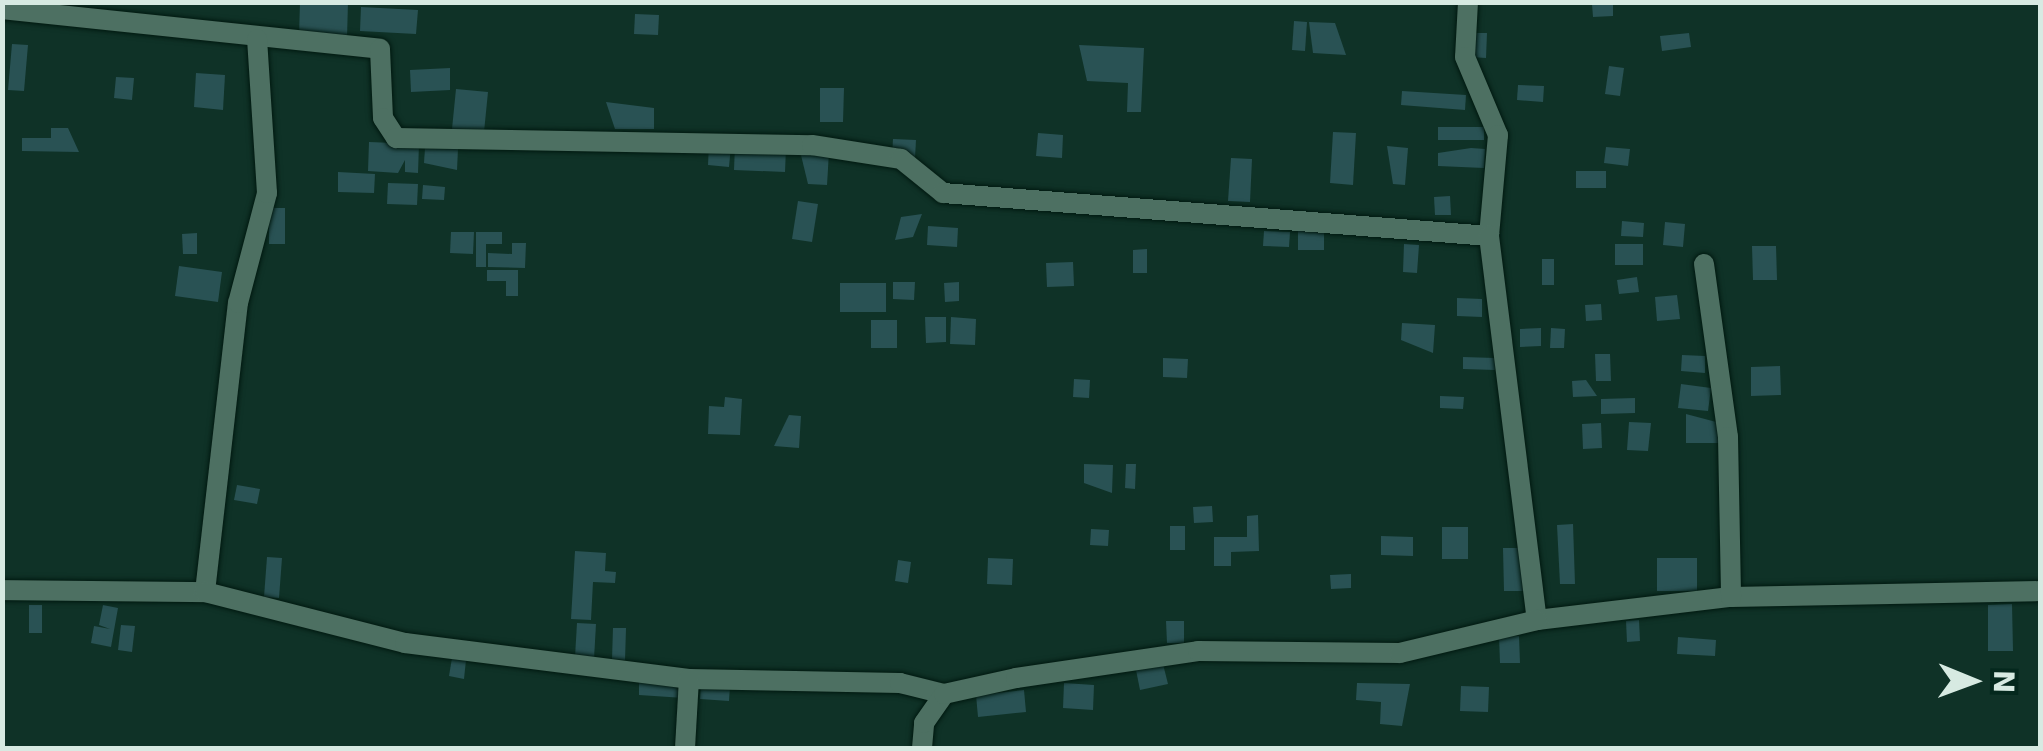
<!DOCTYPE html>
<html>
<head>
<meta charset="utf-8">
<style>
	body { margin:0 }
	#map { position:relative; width:2043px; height:751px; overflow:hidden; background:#0f3227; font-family:"DejaVu Sans",sans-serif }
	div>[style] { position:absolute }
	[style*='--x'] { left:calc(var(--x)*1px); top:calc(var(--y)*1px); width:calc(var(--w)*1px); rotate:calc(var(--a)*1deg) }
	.building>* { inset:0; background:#295254 }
	.roads { filter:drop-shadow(0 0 2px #011910) drop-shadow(0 0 2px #011910) }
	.street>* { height:20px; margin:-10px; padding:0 10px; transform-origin:10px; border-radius:10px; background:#4d7062 }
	span { translate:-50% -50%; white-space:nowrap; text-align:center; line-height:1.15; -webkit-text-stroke:8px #04281d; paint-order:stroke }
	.frame { position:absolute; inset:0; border:5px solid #d7eae2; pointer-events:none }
	.north { position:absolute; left:1923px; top:631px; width:100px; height:100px; -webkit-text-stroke:8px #04281d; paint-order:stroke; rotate:91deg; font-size:28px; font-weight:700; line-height:40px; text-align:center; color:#d7eae2 }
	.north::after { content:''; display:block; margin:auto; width:35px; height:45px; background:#d7eae2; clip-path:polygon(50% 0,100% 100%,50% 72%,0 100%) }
</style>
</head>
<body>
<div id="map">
	<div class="building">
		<i style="clip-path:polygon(300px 2px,348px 2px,347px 38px,299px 36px)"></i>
		<i style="clip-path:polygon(1613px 3px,1613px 16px,1593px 17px,1592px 4px)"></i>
		<i style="clip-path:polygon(361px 7px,418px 10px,416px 34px,360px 31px)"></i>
		<i style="clip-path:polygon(635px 14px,659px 15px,658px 35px,634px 34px)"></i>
		<i style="clip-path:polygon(1294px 21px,1307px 22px,1305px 51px,1292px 50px)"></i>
		<i style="clip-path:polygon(1309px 22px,1335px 23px,1346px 55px,1313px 53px)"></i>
		<i style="clip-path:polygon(1472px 33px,1487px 33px,1486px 58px,1471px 57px)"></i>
		<i style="clip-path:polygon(1689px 33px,1691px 47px,1662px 51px,1660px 36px)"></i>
		<i style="clip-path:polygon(12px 44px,28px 45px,24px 91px,8px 90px)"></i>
		<i style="clip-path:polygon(1079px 45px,1144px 48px,1141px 112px,1127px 112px,1128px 83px,1087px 81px)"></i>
		<i style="clip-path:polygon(1609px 66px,1624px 68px,1620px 96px,1605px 94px)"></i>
		<i style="clip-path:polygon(450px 68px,450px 90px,411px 92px,410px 70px)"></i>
		<i style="clip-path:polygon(196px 73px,225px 75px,223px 110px,194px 107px)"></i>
		<i style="clip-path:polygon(116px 77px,134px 78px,132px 100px,114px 98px)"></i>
		<i style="clip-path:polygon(1518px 85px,1544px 86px,1543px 102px,1517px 100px)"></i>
		<i style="clip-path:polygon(820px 88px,844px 88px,843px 122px,820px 122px)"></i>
		<i style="clip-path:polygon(456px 89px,488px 92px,484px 132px,452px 129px)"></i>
		<i style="clip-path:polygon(1402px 91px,1466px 95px,1465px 110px,1401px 105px)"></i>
		<i style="clip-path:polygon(606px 102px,654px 108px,654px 129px,615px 129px)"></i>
		<i style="clip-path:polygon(1438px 127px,1484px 127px,1484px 140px,1438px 140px)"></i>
		<i style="clip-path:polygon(51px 128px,68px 128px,79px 152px,22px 151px,22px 138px,51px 138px)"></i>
		<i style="clip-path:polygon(1333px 132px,1356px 133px,1353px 185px,1330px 183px)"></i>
		<i style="clip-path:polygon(1038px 133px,1063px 135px,1062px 158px,1036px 156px)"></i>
		<i style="clip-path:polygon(893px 139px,916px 140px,915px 158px,892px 157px)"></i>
		<i style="clip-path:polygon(369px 142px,419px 144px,418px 173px,405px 172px,405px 160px,398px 173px,368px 171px)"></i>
		<i style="clip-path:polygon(709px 144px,731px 145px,729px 167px,708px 165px)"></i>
		<i style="clip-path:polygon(735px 145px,786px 148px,785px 172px,734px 170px)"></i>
		<i style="clip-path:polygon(1387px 146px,1408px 148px,1405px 185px,1393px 184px)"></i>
		<i style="clip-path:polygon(1606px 147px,1630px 149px,1628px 166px,1604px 163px)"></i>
		<i style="clip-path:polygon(425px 148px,458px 149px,457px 170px,424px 163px)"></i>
		<i style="clip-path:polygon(1471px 148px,1485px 149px,1484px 168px,1438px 166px,1438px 153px)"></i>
		<i style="clip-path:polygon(800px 151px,829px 152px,827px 185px,808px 184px)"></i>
		<i style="clip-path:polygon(1231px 158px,1252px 159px,1250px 202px,1228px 201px)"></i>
		<i style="clip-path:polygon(1576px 171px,1606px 171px,1606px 188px,1576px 188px)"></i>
		<i style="clip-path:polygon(338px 172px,375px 174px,374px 193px,338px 192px)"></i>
		<i style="clip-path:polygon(388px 183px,418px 184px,417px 205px,387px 204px)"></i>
		<i style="clip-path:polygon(423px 185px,445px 187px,444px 200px,422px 199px)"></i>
		<i style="clip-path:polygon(1450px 196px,1451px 215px,1435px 215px,1434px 197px)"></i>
		<i style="clip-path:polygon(798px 201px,818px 204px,812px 242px,792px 239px)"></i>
		<i style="clip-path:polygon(269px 208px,285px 208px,285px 244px,269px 244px)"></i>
		<i style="clip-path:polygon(922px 214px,913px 237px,895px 240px,901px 217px)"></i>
		<i style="clip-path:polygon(1622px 221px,1644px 223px,1643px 237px,1621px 236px)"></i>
		<i style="clip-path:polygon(1665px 222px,1685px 224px,1683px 247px,1663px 245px)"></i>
		<i style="clip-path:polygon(928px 226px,958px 228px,957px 247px,927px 245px)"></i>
		<i style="clip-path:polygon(1298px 230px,1324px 230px,1324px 250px,1298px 250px)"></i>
		<i style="clip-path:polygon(1264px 231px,1290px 232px,1289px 247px,1263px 246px)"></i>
		<i style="clip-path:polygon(451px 232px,474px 232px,473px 254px,450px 253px)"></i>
		<i style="clip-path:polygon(476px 232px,502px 232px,502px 244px,486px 244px,486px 267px,476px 267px)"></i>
		<i style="clip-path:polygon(197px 233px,197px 254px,183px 254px,182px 234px)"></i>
		<i style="clip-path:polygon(512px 243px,526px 243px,525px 268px,488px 267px,488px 253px,512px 254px)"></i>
		<i style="clip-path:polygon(1404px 244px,1419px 245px,1417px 273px,1403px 272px)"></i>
		<i style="clip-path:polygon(1615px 244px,1643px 244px,1643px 265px,1615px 265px)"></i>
		<i style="clip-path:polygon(1752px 246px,1776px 246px,1777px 280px,1753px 280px)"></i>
		<i style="clip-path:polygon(1147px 249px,1147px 273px,1133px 273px,1133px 250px)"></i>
		<i style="clip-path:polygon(1542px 259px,1554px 259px,1554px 285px,1542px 285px)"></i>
		<i style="clip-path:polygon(1073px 262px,1074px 286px,1047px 287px,1046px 263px)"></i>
		<i style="clip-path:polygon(179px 266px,222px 272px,218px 302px,175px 296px)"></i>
		<i style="clip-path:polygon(487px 270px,518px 270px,518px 296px,506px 296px,506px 281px,487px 281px)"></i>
		<i style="clip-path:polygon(1637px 277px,1639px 292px,1619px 294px,1617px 280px)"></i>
		<i style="clip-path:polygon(893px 282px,915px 282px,914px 300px,893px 299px)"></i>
		<i style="clip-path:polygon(959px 282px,959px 301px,945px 302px,944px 283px)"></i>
		<i style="clip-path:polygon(840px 283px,886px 283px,886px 312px,840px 312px)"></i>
		<i style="clip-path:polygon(1677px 295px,1680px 319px,1657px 321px,1655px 297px)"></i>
		<i style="clip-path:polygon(1457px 298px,1482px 299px,1482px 317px,1457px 316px)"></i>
		<i style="clip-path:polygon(1601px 304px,1602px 320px,1586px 321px,1585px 305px)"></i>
		<i style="clip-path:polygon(925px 317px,946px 317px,946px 342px,926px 343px)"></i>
		<i style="clip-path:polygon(951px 317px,976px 319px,975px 345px,950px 344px)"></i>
		<i style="clip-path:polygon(871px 320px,897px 320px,897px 348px,871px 348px)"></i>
		<i style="clip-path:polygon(1402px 323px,1435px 325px,1433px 353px,1401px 340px)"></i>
		<i style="clip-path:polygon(1541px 328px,1541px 346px,1520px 347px,1520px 329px)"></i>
		<i style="clip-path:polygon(1551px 328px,1565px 329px,1564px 348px,1550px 348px)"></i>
		<i style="clip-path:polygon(1595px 354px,1610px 354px,1611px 381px,1596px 381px)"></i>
		<i style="clip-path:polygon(1682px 355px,1705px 356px,1705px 373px,1681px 371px)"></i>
		<i style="clip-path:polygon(1463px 357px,1495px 358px,1495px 370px,1463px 369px)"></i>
		<i style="clip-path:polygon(1163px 358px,1188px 359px,1187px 378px,1163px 377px)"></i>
		<i style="clip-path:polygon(1780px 366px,1781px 395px,1751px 396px,1751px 367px)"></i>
		<i style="clip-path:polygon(1074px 379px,1090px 380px,1089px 398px,1073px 397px)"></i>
		<i style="clip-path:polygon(1586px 380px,1597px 396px,1573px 397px,1572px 381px)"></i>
		<i style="clip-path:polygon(1681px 384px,1711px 388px,1708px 411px,1678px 408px)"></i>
		<i style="clip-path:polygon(1440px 396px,1464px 397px,1463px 409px,1440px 408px)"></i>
		<i style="clip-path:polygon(725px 397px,742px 399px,740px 435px,708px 434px,709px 406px,724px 407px)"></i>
		<i style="clip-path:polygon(1635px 398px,1635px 413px,1601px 414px,1601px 399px)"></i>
		<i style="clip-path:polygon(1686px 414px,1720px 423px,1720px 443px,1686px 443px)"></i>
		<i style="clip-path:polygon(789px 415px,801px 416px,799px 448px,774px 446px)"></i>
		<i style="clip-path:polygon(1629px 422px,1651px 423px,1648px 451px,1627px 450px)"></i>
		<i style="clip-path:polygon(1601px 423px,1602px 448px,1583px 449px,1582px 424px)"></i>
		<i style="clip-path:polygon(1084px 464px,1113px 465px,1112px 493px,1084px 483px)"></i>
		<i style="clip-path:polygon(1126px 464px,1136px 464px,1135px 489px,1125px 488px)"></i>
		<i style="clip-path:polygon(237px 485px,260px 489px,257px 504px,234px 500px)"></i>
		<i style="clip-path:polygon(1212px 506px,1213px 522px,1194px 523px,1193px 507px)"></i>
		<i style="clip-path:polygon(1258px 515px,1259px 551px,1231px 552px,1231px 566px,1214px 566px,1214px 537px,1247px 537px,1247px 516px)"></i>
		<i style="clip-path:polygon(1573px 524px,1575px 584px,1560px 584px,1557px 525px)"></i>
		<i style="clip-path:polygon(1170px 526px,1185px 526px,1185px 550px,1170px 550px)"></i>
		<i style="clip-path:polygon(1442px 527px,1468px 527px,1468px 559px,1442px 559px)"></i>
		<i style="clip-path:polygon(1091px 529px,1109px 530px,1108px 546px,1090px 545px)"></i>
		<i style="clip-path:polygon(1381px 536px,1413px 537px,1413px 556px,1381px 555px)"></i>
		<i style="clip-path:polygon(1503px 548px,1523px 548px,1524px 591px,1504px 591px)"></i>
		<i style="clip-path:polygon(575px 551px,606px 553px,605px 571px,616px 572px,615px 583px,593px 582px,591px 620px,571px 619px)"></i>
		<i style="clip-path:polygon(267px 557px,282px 558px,279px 598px,264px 597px)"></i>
		<i style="clip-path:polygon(988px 558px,1013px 559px,1012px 585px,987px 584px)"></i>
		<i style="clip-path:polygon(1657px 558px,1697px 558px,1697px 591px,1657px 591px)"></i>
		<i style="clip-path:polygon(898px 560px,911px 562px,908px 583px,895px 581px)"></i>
		<i style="clip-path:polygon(1351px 574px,1351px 588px,1331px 589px,1330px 575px)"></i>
		<i style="clip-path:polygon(2012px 604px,2013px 651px,1988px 651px,1988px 605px)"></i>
		<i style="clip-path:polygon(29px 605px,42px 605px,42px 633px,29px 633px)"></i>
		<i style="clip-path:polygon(103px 605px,118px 608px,111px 647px,91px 643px,94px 626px,110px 629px,99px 625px)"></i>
		<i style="clip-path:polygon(1639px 620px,1640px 641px,1627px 642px,1626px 621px)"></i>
		<i style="clip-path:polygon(1166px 621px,1184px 621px,1184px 643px,1167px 643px)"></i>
		<i style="clip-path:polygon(577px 623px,596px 624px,594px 659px,575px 657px)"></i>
		<i style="clip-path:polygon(121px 625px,135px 626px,132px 652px,118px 650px)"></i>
		<i style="clip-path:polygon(613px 628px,626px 628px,625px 660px,612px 659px)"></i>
		<i style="clip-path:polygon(1499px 636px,1519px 636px,1520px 663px,1500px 663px)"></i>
		<i style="clip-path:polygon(1678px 637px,1716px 640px,1715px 656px,1677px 654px)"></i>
		<i style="clip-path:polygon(452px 658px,466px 660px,464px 679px,449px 676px)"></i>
		<i style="clip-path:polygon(1163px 664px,1168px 684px,1140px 690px,1136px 670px)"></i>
		<i style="clip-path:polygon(639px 681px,684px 683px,684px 698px,639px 695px)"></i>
		<i style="clip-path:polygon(1064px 683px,1094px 685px,1093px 710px,1063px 708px)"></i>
		<i style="clip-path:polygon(1357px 683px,1410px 684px,1402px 726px,1380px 724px,1381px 702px,1356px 700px)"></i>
		<i style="clip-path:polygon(701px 684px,730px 686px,729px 701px,700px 699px)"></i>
		<i style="clip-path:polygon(1461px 686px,1489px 687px,1488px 712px,1460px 711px)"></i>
		<i style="clip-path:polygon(1024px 690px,1026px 712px,978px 717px,976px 695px)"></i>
	</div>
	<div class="roads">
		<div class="street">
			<i style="--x:1468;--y:2;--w:55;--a:93.1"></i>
			<i style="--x:1465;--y:57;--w:85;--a:67.1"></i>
			<i style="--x:1498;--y:135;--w:101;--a:95.1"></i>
			<i style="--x:2;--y:9;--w:380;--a:6"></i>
			<i style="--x:380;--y:49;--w:69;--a:87.5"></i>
			<i style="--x:383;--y:118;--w:24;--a:57"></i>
			<i style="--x:396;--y:138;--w:416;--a:1"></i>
			<i style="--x:812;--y:145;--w:90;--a:8.9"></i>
			<i style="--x:901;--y:159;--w:54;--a:39"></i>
			<i style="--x:943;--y:193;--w:548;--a:4.5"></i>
			<i style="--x:1489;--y:236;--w:387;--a:82.9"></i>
			<i style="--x:1537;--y:620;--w:195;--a:-6.8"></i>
			<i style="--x:1731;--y:597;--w:309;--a:-1.1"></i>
			<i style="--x:1704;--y:264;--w:175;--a:82.1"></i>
			<i style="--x:1728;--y:437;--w:160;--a:88.9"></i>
			<i style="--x:2;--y:590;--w:203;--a:0.6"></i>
			<i style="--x:205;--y:592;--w:291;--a:-83.5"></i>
			<i style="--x:238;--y:303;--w:114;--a:-75.2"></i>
			<i style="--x:267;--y:193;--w:154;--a:-93.7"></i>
			<i style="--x:205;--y:592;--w:206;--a:14.3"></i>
			<i style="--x:405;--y:643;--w:286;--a:7.2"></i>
			<i style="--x:689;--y:679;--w:211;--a:1.1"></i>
			<i style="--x:900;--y:683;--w:45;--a:14"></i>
			<i style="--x:685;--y:748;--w:69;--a:-86.7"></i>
			<i style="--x:922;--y:748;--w:25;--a:-85"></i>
			<i style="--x:924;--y:723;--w:35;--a:-55"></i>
			<i style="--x:944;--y:694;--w:74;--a:-12.5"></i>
			<i style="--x:1016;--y:678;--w:184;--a:-8.4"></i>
			<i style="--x:1198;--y:651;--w:202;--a:0.6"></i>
			<i style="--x:1400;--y:653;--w:141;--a:-13.5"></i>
		</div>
	</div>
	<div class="frame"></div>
	<div class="north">N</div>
</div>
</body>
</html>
